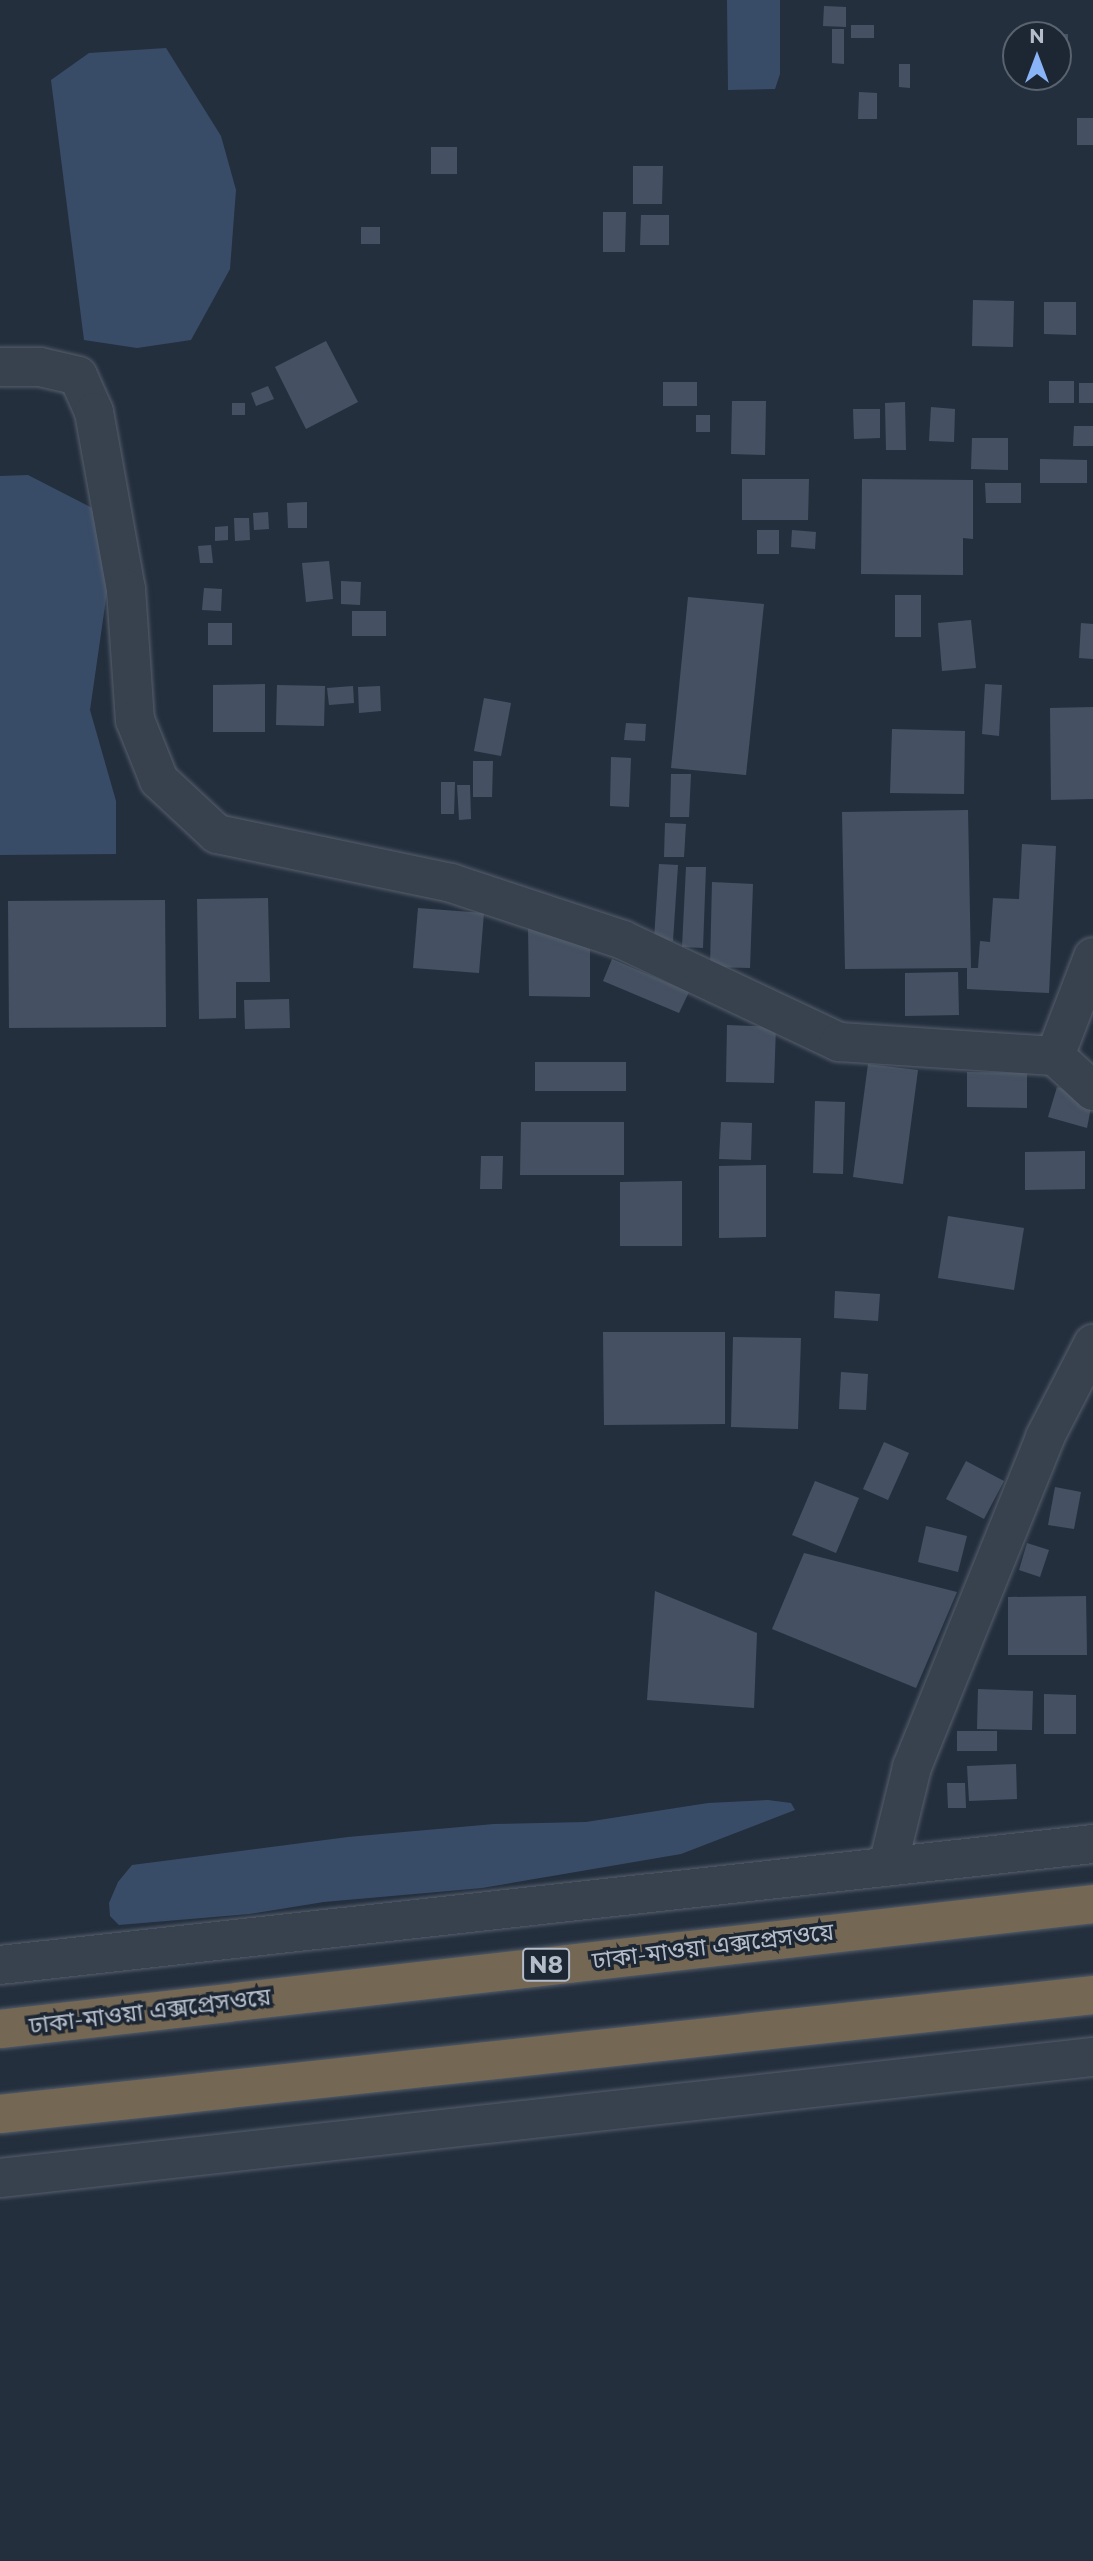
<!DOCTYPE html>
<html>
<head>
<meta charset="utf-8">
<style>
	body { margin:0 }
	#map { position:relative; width:1093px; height:2561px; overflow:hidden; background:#242f3e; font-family:Montserrat,"Noto Sans Bengali",sans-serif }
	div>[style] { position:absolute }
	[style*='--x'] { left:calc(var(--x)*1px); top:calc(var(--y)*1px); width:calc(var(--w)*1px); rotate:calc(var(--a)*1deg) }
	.water>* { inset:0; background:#394c67 }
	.building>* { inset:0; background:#455162 }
	.roads { filter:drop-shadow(0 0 2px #565f6c) drop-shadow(0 0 2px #565f6c) }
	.minor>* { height:38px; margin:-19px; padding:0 19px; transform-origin:19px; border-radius:19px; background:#38414e }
	.highway>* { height:38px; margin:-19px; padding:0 19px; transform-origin:19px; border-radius:19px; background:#746855 }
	span { translate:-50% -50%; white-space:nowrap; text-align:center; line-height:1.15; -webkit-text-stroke:7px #1d2633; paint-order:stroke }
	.shield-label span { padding:2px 5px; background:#1d2633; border:2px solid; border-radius:5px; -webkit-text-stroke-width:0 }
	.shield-label { font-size:23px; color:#b4bcc9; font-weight:700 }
	.street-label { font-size:24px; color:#b4bcc9 }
	.north { position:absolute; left:1002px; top:21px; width:70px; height:70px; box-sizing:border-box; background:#1d2633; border:2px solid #59626f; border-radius:50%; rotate:0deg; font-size:19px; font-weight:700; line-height:28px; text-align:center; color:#b4bcc9 }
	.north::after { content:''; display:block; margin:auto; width:24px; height:32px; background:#8ab4f8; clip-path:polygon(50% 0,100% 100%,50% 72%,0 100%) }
</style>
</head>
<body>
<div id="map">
	<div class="water">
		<i style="clip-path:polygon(727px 0,780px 0,780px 74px,775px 89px,728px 90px)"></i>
		<i style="clip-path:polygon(166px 48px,221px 136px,236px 190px,230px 269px,191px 340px,137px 348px,84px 340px,51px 80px,89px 53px)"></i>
		<i style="clip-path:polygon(28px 475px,102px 513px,108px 585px,90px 710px,116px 801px,116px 854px,0 855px,0 476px)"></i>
		<i style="clip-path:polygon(768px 1800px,791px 1803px,795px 1810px,681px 1854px,482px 1888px,324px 1902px,249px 1914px,119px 1925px,110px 1916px,109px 1903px,118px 1882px,132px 1865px,348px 1837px,494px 1824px,586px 1822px,708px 1803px)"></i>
	</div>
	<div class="building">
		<i style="clip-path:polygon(824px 6px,846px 7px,846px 27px,823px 26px)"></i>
		<i style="clip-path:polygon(851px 25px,874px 25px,874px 38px,851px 38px)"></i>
		<i style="clip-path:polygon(832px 29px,844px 29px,844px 64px,832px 63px)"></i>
		<i style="clip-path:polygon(1058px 34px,1068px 34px,1068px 50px,1058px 50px)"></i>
		<i style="clip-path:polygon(899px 64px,910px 64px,910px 88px,899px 87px)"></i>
		<i style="clip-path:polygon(859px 92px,877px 93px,877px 119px,858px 119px)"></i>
		<i style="clip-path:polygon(1077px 118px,1093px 118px,1093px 145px,1077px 145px)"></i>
		<i style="clip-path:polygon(431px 147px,457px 147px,457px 174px,431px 174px)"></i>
		<i style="clip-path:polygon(633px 166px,663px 166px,662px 204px,633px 204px)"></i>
		<i style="clip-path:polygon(603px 212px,626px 212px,625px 252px,603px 252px)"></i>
		<i style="clip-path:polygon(641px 215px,669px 215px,669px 245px,640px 245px)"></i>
		<i style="clip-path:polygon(361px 227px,380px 227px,380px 244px,361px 244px)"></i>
		<i style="clip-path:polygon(973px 300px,1014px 301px,1013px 347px,972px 346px)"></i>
		<i style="clip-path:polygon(1044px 302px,1076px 302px,1076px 335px,1044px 334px)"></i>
		<i style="clip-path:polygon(326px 341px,358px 402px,306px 429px,275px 367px)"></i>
		<i style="clip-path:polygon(1049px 381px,1074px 381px,1074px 403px,1049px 403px)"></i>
		<i style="clip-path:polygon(663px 382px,697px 382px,697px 406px,663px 406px)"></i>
		<i style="clip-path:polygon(1079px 383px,1093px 383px,1093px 403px,1079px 403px)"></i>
		<i style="clip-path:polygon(268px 386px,274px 399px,256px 406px,251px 393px)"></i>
		<i style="clip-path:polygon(732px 401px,766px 401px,765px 455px,731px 454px)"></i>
		<i style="clip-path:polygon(905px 402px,906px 450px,886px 450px,885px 403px)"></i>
		<i style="clip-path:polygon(232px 403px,245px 403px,245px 415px,232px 415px)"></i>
		<i style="clip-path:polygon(931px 407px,955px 409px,954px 442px,929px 441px)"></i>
		<i style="clip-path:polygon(853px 409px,880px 409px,880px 438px,854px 439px)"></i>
		<i style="clip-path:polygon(696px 415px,710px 415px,710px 432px,696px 432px)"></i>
		<i style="clip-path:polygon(1074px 426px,1093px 426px,1093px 446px,1073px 446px)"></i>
		<i style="clip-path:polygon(972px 438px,1008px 438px,1008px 470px,971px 469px)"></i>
		<i style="clip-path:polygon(1040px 459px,1087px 460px,1087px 483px,1040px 483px)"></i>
		<i style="clip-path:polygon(742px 479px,809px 479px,808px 520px,742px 520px)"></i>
		<i style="clip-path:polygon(862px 479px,973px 480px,973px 539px,963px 538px,963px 575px,861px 574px)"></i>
		<i style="clip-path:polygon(985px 483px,1021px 483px,1021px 503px,986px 503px)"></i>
		<i style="clip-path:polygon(307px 502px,307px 528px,288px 528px,287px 503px)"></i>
		<i style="clip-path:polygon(268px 512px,269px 529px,254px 530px,253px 513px)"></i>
		<i style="clip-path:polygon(234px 518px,249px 518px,250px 540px,235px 541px)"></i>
		<i style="clip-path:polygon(228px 526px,228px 540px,215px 541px,215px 527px)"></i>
		<i style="clip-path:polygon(757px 530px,779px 530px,779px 554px,757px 554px)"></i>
		<i style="clip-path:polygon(792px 530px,816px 532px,815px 549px,791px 547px)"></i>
		<i style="clip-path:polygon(211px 545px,213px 563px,200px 563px,198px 546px)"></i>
		<i style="clip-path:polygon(329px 561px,333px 599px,306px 602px,302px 563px)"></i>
		<i style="clip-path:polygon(341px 581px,361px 582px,360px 605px,341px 604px)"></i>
		<i style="clip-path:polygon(204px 588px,222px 589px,221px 611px,202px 610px)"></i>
		<i style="clip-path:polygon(895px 595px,921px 595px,921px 637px,895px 637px)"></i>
		<i style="clip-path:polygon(688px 597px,764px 604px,746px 775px,671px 768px)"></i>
		<i style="clip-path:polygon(352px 611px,386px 611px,386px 636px,352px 636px)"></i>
		<i style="clip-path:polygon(971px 620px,976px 668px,942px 671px,938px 623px)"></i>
		<i style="clip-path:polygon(208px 623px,232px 623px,232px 645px,208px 645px)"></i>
		<i style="clip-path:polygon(1081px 623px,1093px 624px,1093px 659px,1079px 658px)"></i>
		<i style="clip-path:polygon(265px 684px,265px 732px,213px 732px,213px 685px)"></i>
		<i style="clip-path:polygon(985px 684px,1002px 685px,999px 736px,982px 734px)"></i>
		<i style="clip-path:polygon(277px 685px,325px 686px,324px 726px,276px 725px)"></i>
		<i style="clip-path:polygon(353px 686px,354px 703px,329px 705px,327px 688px)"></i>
		<i style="clip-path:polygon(380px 686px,381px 711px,359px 713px,358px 687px)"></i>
		<i style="clip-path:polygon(484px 698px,511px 703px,501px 756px,474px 751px)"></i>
		<i style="clip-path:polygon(1093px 707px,1093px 799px,1051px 800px,1050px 708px)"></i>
		<i style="clip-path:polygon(626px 723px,646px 724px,645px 741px,624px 740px)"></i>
		<i style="clip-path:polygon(892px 729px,965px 731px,964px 794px,890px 793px)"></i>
		<i style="clip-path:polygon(611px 757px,631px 758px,629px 807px,610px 806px)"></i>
		<i style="clip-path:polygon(473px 761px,493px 761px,492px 797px,473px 797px)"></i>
		<i style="clip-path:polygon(671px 774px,691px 774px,689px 817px,670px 817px)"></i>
		<i style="clip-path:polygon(441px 782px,455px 782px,454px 814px,441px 814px)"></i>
		<i style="clip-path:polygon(457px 785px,470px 785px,471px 819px,459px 820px)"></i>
		<i style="clip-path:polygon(968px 810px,971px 968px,978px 968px,980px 941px,990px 942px,993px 898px,1019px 899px,1022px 844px,1056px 846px,1049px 993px,967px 989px,967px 968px,845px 969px,842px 812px)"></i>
		<i style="clip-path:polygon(665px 823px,686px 824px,684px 857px,664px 857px)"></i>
		<i style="clip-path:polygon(659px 864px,678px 865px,673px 941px,654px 939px)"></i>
		<i style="clip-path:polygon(686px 867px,706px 867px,703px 948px,682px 947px)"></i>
		<i style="clip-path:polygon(712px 882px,753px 884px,750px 968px,710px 967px)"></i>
		<i style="clip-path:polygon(268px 898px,270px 982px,236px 982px,236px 1018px,199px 1019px,197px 899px)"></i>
		<i style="clip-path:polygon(165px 900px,166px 1027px,9px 1028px,8px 901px)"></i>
		<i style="clip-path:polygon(418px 908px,484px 913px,479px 973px,413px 968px)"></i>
		<i style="clip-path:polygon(528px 925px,590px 945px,590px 997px,529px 996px)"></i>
		<i style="clip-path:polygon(612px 959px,689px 992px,679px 1013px,603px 981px)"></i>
		<i style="clip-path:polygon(958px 972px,959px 1015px,905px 1016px,905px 973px)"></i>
		<i style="clip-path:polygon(289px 999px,290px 1028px,245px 1029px,244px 1000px)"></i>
		<i style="clip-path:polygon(727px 1025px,776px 1027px,774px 1083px,726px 1082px)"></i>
		<i style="clip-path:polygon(535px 1062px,626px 1062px,626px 1091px,535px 1091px)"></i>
		<i style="clip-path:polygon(868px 1064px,918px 1070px,903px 1184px,853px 1177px)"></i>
		<i style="clip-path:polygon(967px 1072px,1027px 1073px,1027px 1108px,967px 1107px)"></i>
		<i style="clip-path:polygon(1057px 1087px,1093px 1097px,1087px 1128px,1048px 1117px)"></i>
		<i style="clip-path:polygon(815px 1101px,845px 1102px,843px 1174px,813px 1173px)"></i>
		<i style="clip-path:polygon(521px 1122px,624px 1122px,624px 1175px,520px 1175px)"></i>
		<i style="clip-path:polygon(721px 1122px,752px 1123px,751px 1160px,719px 1159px)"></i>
		<i style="clip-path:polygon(1085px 1151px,1085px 1189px,1025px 1190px,1025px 1152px)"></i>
		<i style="clip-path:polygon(481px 1156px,503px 1156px,502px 1189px,480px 1189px)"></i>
		<i style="clip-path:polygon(766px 1165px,766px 1237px,719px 1238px,719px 1166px)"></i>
		<i style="clip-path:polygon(682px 1181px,682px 1246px,620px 1246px,620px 1182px)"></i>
		<i style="clip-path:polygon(948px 1216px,1024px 1228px,1014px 1290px,938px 1278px)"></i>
		<i style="clip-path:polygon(835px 1291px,880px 1294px,878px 1321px,834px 1318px)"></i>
		<i style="clip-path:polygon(603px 1332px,725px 1332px,725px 1424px,604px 1425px)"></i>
		<i style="clip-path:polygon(733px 1337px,801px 1338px,798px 1429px,731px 1427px)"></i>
		<i style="clip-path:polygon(841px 1372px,868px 1374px,866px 1410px,839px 1409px)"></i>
		<i style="clip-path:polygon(884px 1442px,909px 1453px,888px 1500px,863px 1489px)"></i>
		<i style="clip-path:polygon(966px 1461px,1004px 1481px,984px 1519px,946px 1499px)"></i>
		<i style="clip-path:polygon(815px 1481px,859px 1498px,836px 1553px,792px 1535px)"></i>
		<i style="clip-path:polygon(1055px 1487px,1081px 1492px,1074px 1529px,1048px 1525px)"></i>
		<i style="clip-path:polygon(926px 1526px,967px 1536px,958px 1572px,918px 1562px)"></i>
		<i style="clip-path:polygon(1027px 1543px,1049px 1550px,1040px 1577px,1019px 1570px)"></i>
		<i style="clip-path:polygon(804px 1553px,957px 1592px,916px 1688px,772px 1629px)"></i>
		<i style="clip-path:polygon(655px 1591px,757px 1633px,754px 1708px,647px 1700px)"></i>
		<i style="clip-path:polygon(1086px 1596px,1087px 1655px,1008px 1655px,1008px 1597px)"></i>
		<i style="clip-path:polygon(978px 1689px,1033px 1691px,1032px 1730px,977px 1729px)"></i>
		<i style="clip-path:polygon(1044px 1694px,1076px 1695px,1076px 1734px,1044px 1734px)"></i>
		<i style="clip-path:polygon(957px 1731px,997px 1731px,997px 1751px,957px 1751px)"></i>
		<i style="clip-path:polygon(1016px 1764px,1017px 1799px,969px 1801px,967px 1766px)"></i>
		<i style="clip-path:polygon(947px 1783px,965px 1783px,966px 1808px,948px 1808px)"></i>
	</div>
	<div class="roads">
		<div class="minor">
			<i style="--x:0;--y:367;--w:40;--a:0"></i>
			<i style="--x:40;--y:367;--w:39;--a:13"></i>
			<i style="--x:78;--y:376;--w:39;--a:66"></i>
			<i style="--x:94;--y:412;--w:180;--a:79.8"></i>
			<i style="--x:126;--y:589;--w:131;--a:86.1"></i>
			<i style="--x:135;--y:720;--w:65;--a:68.2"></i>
			<i style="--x:159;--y:780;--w:79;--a:43"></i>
			<i style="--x:217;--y:834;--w:239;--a:11.8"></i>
			<i style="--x:451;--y:883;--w:181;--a:18.3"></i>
			<i style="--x:623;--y:940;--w:239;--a:25.3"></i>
			<i style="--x:839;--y:1042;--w:216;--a:3.7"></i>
			<i style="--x:1055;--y:1056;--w:52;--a:42.6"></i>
			<i style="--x:1055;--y:1056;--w:106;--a:-69"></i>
			<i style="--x:888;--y:1865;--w:101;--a:-76.2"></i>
			<i style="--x:912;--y:1767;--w:356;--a:-68"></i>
			<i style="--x:1045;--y:1437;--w:105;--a:-62.7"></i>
			<i style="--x:0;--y:1965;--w:1100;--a:-6.32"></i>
			<i style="--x:0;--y:2178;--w:1100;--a:-6.32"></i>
		</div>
		<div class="highway">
			<i style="--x:0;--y:2029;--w:1100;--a:-6.52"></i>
			<i style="--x:0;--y:2114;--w:1099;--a:-6.21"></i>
		</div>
	</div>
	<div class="shield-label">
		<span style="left:546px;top:1965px">N8</span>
	</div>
	<div class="street-label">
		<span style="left:713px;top:1946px;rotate:-7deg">ঢাকা-মাওয়া এক্সপ্রেসওয়ে</span>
		<span style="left:150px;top:2011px;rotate:-7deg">ঢাকা-মাওয়া এক্সপ্রেসওয়ে</span>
	</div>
	<div class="north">N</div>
</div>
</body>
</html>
